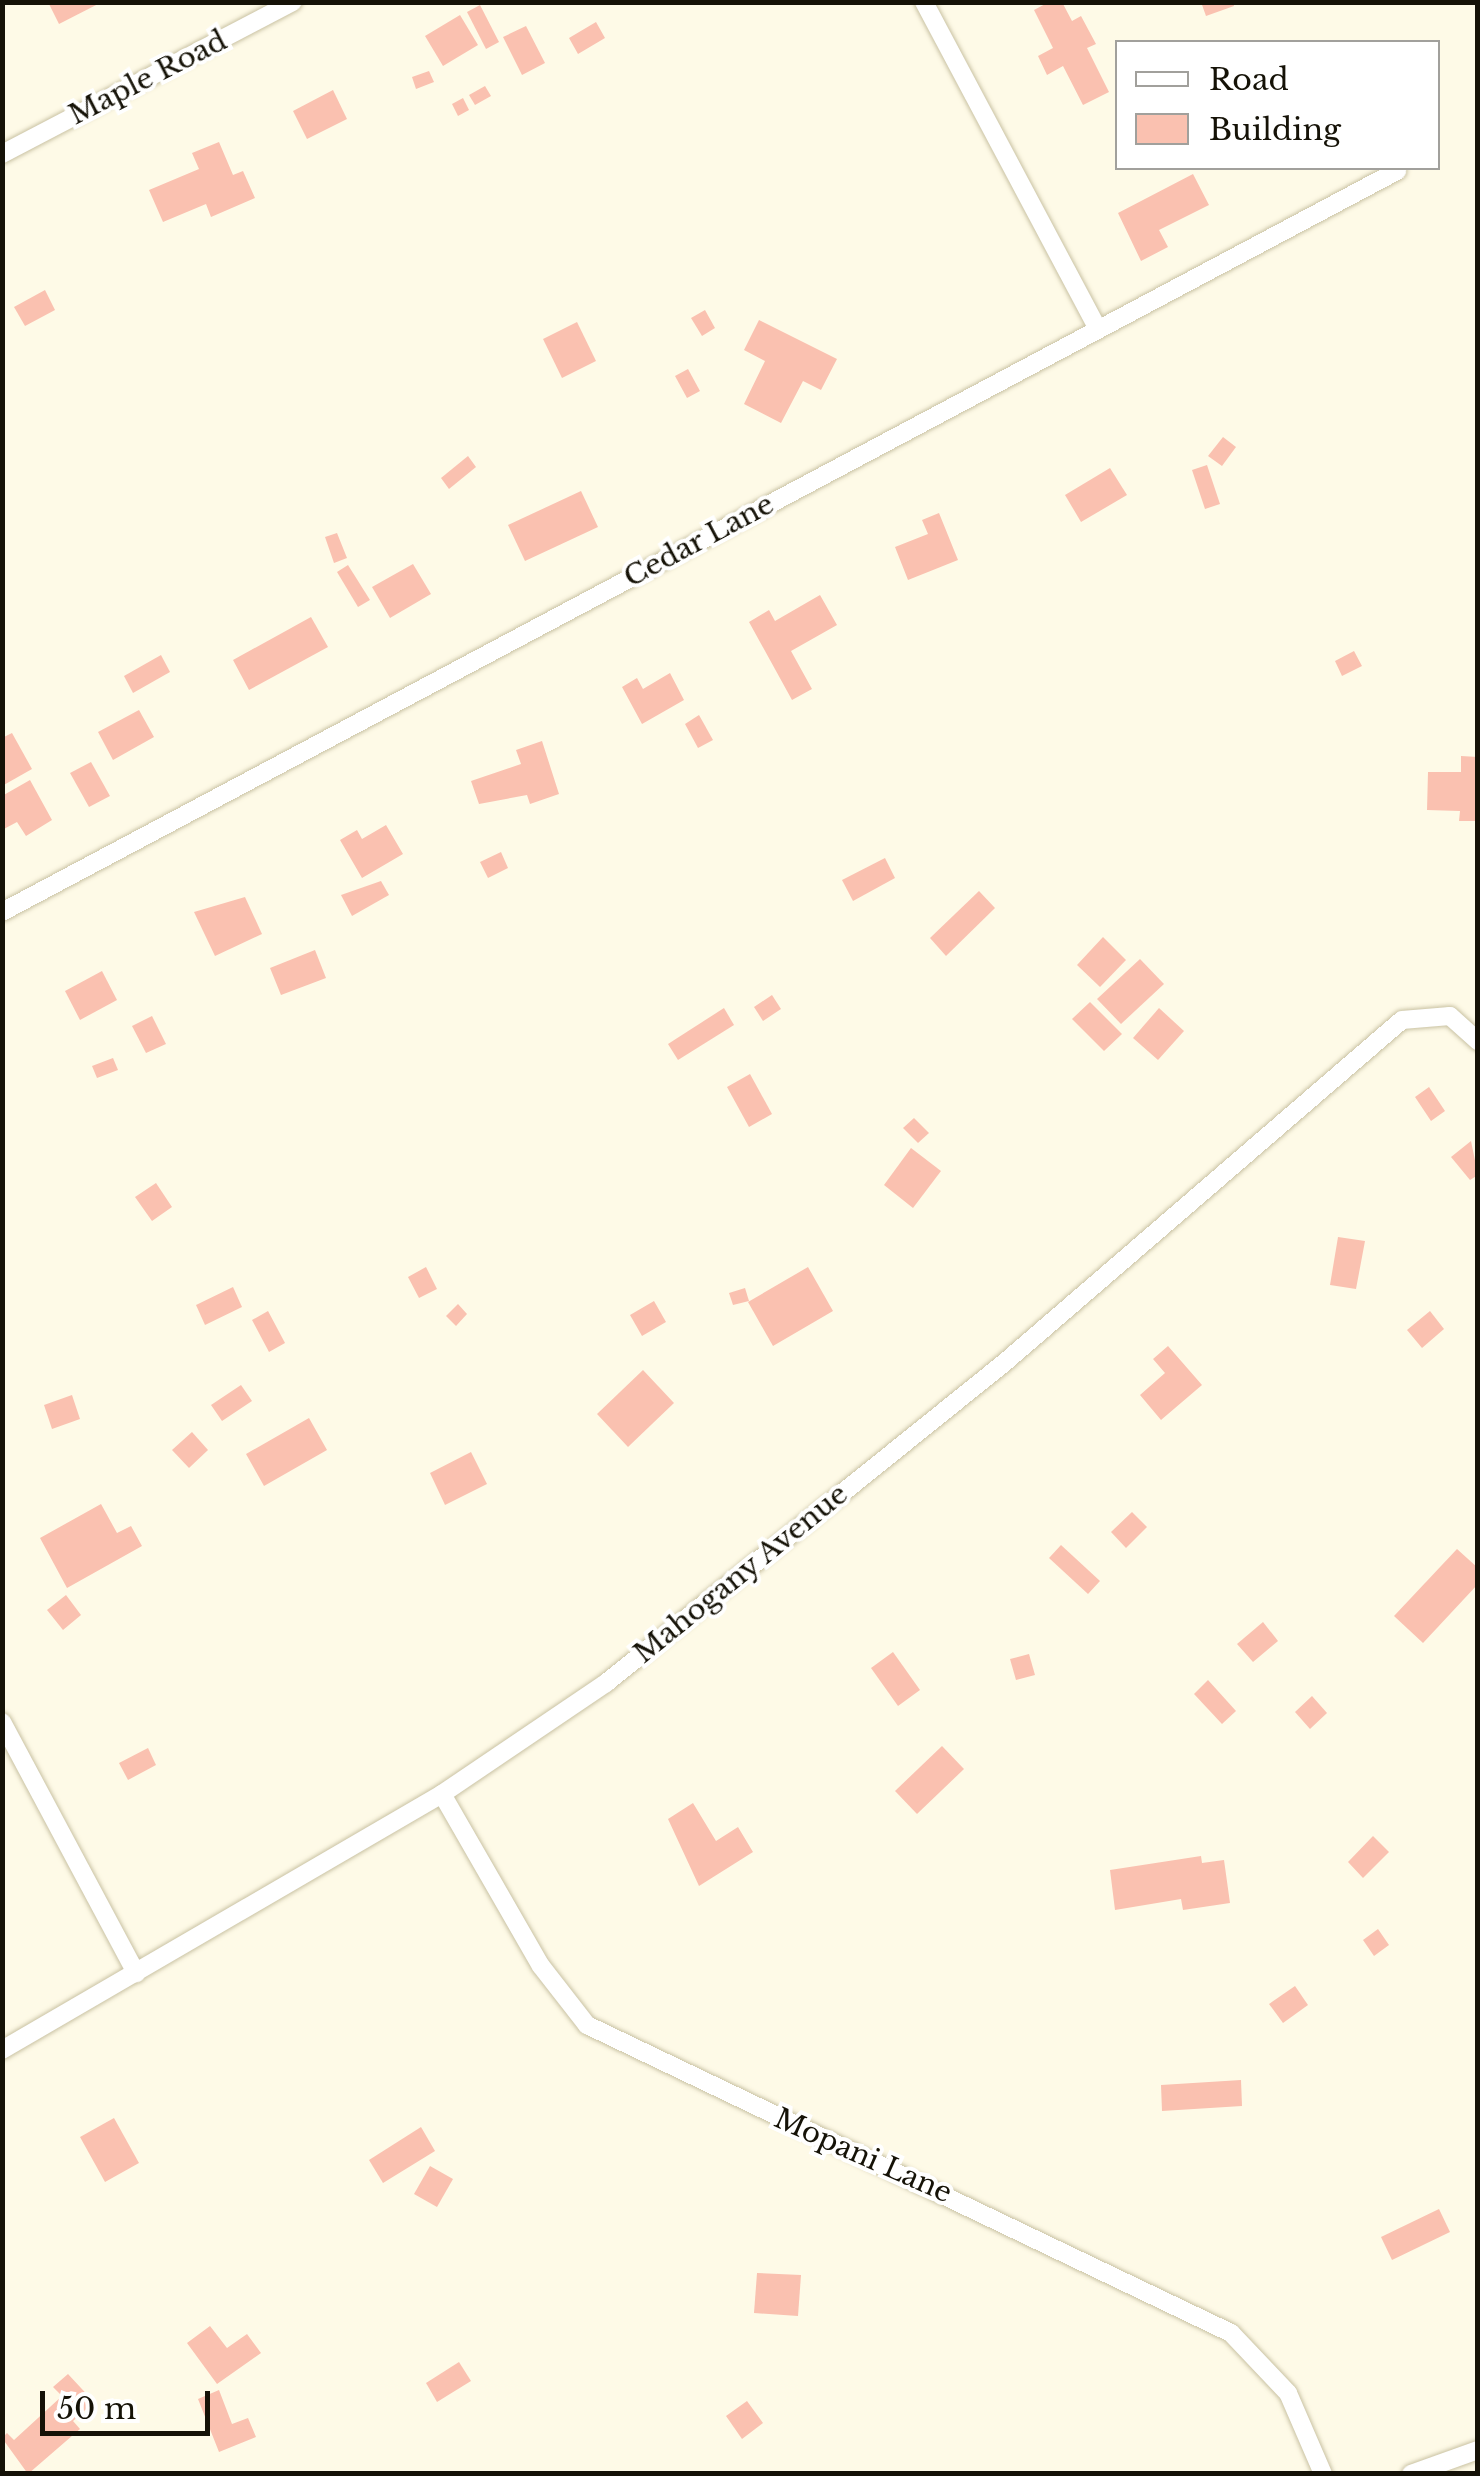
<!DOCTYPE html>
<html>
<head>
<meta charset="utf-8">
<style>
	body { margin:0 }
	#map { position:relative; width:1480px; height:2476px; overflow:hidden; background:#fefae7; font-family:"Libre Baskerville",serif }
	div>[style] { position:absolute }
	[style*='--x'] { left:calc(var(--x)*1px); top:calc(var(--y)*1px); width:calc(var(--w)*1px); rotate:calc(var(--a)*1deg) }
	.building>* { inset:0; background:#fac1b0 }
	.roads { filter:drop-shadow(0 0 2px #c9c2a3) drop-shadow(0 0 2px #c9c2a3) }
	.minor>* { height:18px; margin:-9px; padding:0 9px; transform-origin:9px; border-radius:9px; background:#fff }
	span { translate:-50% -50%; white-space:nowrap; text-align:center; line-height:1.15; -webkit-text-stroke:8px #fff; paint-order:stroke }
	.street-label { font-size:28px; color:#151207 }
	.frame { position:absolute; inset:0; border:5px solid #151207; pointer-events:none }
	.legend { position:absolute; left:1115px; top:40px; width:325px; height:130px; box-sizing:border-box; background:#fff; border:2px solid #a1a09c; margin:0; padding:12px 18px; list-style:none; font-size:30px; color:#151207 }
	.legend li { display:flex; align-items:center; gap:20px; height:50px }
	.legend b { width:50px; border:2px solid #a1a09c }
	.scale { position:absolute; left:40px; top:2391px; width:170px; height:45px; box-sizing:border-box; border:5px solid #151207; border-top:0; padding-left:12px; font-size:30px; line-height:35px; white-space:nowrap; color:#151207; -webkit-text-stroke:8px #fff; paint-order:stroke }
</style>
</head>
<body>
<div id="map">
	<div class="building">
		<i style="clip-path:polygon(48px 2px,102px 2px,59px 24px)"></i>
		<i style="clip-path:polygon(1049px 2px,1062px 2px,1072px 21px,1081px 16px,1096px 44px,1087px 48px,1109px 92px,1083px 105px,1063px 66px,1047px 75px,1038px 56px,1053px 48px,1034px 10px)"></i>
		<i style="clip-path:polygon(1201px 2px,1233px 2px,1234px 6px,1206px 16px)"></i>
		<i style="clip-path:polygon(480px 5px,499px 42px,486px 49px,467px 12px)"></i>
		<i style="clip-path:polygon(460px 15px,478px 45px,443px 66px,425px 36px)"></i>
		<i style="clip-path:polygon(596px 22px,605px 38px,578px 54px,569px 38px)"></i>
		<i style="clip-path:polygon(526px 26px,545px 63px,522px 75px,503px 37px)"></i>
		<i style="clip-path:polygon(429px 71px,434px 82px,416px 89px,412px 77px)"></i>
		<i style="clip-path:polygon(485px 86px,491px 96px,475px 105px,469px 95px)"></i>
		<i style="clip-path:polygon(333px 90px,347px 119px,307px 139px,293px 111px)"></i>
		<i style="clip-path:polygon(463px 98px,469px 110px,458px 116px,452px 104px)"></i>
		<i style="clip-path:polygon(219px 142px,233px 175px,243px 171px,255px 198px,211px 217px,206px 204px,163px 222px,149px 190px,199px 169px,192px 153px)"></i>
		<i style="clip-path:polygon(1193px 174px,1209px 205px,1159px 230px,1168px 247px,1141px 261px,1118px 213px)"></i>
		<i style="clip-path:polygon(45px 290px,55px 310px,25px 326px,14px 307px)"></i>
		<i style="clip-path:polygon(705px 310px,715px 328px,702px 336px,691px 318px)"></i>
		<i style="clip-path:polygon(759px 320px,837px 359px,821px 390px,803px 381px,781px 423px,744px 404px,765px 361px,744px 350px)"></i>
		<i style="clip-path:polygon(577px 322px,596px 361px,562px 378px,543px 339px)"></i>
		<i style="clip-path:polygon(688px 369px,700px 391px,687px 398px,675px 376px)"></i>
		<i style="clip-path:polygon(1223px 437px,1236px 447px,1222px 466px,1208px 456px)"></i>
		<i style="clip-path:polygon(468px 456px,476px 467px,449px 489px,441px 478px)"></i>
		<i style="clip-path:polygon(1207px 465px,1220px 504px,1205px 509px,1192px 470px)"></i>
		<i style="clip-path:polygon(1110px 468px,1127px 495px,1081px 522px,1065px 495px)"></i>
		<i style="clip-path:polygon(581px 491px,598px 527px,525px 561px,508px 525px)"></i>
		<i style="clip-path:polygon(939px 513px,958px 560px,908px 580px,895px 547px,928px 534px,922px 520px)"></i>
		<i style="clip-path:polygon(337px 533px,347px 558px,334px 563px,325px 537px)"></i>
		<i style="clip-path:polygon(413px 564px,431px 594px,390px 618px,372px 587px)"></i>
		<i style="clip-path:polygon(348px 565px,370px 600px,358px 607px,337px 572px)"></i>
		<i style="clip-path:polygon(820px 595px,837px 625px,791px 651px,812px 689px,792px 700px,749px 622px,769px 610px,775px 621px)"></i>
		<i style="clip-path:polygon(311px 617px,328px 647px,249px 690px,233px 660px)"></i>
		<i style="clip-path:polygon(1354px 651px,1362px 666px,1342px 676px,1335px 661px)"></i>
		<i style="clip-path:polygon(161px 655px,170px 672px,133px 693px,124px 676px)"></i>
		<i style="clip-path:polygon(670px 673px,684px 700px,642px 724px,622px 687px,637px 678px,643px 689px)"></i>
		<i style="clip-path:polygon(139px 710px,154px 737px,113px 760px,98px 732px)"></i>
		<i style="clip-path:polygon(699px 715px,713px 740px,698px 748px,685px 724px)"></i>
		<i style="clip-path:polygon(12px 733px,32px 769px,2px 786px,2px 738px)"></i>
		<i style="clip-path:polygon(542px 741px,559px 794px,530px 804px,527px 795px,479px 804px,471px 781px,521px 764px,516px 750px)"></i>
		<i style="clip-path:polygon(1461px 756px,1478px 757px,1478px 821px,1459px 821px,1460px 811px,1427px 810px,1428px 772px,1461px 772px)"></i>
		<i style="clip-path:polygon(91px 762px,110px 796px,89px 807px,70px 773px)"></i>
		<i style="clip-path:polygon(30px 780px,52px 820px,26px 836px,17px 822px,2px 830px,2px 796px)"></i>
		<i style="clip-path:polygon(386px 825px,403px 854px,362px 878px,340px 840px,357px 830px,362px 839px)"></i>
		<i style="clip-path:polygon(501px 852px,508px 868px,488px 878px,480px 862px)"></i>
		<i style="clip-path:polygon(885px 858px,895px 878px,853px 901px,842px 880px)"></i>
		<i style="clip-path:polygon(381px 881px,389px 895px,352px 916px,341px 895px)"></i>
		<i style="clip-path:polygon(979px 891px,995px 908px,946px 956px,930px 938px)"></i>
		<i style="clip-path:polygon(245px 897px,262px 934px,215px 956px,194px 912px)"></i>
		<i style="clip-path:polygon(1103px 937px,1126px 960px,1100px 987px,1077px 965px)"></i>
		<i style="clip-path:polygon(315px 950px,326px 978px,281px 995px,270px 968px)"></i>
		<i style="clip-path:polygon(1140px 959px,1164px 984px,1121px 1024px,1097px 999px)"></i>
		<i style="clip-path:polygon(102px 971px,117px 1000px,80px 1020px,65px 991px)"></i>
		<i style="clip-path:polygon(772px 995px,781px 1009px,763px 1021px,754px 1007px)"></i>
		<i style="clip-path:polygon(1090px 1002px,1122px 1034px,1104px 1051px,1072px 1019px)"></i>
		<i style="clip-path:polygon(724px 1008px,734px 1025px,678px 1060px,668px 1044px)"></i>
		<i style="clip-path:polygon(1159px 1008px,1184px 1031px,1158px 1060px,1133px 1038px)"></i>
		<i style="clip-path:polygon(152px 1016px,166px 1044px,146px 1053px,132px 1026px)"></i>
		<i style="clip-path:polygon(113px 1058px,118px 1070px,97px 1078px,92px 1066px)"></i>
		<i style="clip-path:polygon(750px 1074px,772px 1114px,749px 1127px,727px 1087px)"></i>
		<i style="clip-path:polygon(1429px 1087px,1445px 1111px,1431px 1121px,1415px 1097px)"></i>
		<i style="clip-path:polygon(914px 1118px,929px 1133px,918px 1143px,903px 1128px)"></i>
		<i style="clip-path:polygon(1471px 1141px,1478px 1175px,1470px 1180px,1451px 1157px)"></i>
		<i style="clip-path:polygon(911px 1148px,941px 1171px,913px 1208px,884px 1185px)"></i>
		<i style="clip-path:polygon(156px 1183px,172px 1207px,152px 1221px,135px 1197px)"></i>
		<i style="clip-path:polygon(1338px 1237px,1365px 1241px,1356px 1289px,1330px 1285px)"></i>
		<i style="clip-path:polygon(426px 1267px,437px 1289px,419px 1298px,408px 1277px)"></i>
		<i style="clip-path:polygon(808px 1267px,833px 1311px,773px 1346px,748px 1302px)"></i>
		<i style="clip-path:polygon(233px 1287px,242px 1307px,205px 1325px,196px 1305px)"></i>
		<i style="clip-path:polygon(745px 1288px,749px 1301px,733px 1305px,729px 1293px)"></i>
		<i style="clip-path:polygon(654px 1301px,666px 1322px,642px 1336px,630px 1315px)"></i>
		<i style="clip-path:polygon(458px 1304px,467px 1314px,456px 1326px,446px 1316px)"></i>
		<i style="clip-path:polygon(268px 1311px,285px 1343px,269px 1352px,252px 1320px)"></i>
		<i style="clip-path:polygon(1430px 1311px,1444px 1329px,1422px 1348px,1407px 1330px)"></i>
		<i style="clip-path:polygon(1168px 1346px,1202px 1385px,1161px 1420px,1140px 1395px,1165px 1373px,1153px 1359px)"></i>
		<i style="clip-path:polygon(643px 1370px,674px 1403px,628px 1447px,597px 1414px)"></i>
		<i style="clip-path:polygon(241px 1385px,252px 1401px,222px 1421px,211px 1405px)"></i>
		<i style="clip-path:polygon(72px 1395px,80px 1419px,52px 1429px,44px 1405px)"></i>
		<i style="clip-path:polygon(309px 1418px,327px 1450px,264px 1486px,246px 1454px)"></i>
		<i style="clip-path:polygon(192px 1432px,208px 1450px,189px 1468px,172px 1450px)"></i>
		<i style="clip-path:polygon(471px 1452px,487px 1484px,445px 1505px,430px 1473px)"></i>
		<i style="clip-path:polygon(101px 1504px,117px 1533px,131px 1526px,142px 1546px,67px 1588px,40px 1538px)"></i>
		<i style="clip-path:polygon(1132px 1512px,1147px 1527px,1126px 1548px,1111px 1532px)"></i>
		<i style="clip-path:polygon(1061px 1545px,1100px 1581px,1088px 1594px,1049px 1558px)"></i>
		<i style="clip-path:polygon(1457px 1549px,1478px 1568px,1478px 1584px,1423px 1643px,1394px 1616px)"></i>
		<i style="clip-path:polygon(66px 1595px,81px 1615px,63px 1630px,47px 1610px)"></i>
		<i style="clip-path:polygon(1263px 1622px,1278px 1641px,1253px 1662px,1237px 1644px)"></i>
		<i style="clip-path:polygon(893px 1652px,920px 1690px,898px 1706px,871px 1668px)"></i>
		<i style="clip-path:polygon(1029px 1654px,1035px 1675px,1016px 1680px,1010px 1659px)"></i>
		<i style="clip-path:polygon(1208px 1680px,1236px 1711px,1222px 1724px,1194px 1694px)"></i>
		<i style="clip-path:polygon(1312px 1696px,1327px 1713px,1310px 1729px,1295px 1712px)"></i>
		<i style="clip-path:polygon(942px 1746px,964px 1769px,917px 1814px,895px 1791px)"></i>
		<i style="clip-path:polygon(148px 1748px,156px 1765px,128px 1780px,119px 1763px)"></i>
		<i style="clip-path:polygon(693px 1803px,716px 1841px,738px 1827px,753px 1852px,699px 1886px,668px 1819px)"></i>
		<i style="clip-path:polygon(1373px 1836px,1389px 1852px,1363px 1878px,1348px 1862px)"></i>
		<i style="clip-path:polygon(1201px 1856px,1202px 1863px,1224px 1860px,1230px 1903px,1183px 1910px,1181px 1899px,1115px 1910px,1110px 1870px)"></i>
		<i style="clip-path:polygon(1378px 1929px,1389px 1945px,1374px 1956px,1363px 1940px)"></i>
		<i style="clip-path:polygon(1295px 1986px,1308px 2005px,1283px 2023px,1269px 2004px)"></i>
		<i style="clip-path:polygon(1241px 2080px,1242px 2106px,1162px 2111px,1161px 2085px)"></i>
		<i style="clip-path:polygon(114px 2118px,139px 2163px,105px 2182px,80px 2137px)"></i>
		<i style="clip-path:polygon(421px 2127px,435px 2151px,383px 2183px,369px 2160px)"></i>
		<i style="clip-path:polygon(430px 2166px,453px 2179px,437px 2207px,414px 2194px)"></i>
		<i style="clip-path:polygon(1439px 2209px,1450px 2232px,1392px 2260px,1381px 2237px)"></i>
		<i style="clip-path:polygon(757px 2273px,801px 2275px,798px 2316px,754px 2313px)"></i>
		<i style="clip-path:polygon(210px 2326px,227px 2348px,247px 2334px,261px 2353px,217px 2384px,187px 2343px)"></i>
		<i style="clip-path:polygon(459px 2362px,471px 2381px,437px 2402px,426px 2383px)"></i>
		<i style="clip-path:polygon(68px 2374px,94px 2402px,73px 2421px,80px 2429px,28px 2474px,2px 2438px,7px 2433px,14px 2440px,62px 2396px,53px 2387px)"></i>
		<i style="clip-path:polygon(219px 2390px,232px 2424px,248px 2418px,256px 2437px,219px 2452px,198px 2399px)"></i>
		<i style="clip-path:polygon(747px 2401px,763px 2423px,742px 2439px,726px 2416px)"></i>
	</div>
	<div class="roads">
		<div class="minor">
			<i style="--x:924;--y:2;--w:370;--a:62"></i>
			<i style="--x:2;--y:154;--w:328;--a:-27.6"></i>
			<i style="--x:2;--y:912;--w:1580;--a:-27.98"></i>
			<i style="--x:2;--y:1722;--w:285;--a:61.9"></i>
			<i style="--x:442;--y:1794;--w:198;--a:60.1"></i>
			<i style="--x:541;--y:1966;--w:75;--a:52.1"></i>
			<i style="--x:587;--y:2025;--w:714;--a:25.56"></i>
			<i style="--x:1231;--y:2333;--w:83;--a:46.5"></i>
			<i style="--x:1288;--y:2393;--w:88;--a:66.6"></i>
			<i style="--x:2;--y:2050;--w:509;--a:-30.19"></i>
			<i style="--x:442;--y:1794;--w:198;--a:-34.1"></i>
			<i style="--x:606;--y:1683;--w:511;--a:-38.8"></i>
			<i style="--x:1004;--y:1363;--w:525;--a:-40.76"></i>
			<i style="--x:1402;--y:1020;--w:48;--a:-4.8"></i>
			<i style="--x:1450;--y:1016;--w:38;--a:42"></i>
			<i style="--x:1411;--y:2474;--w:71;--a:-19.7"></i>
		</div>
	</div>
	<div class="street-label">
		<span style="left:148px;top:78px;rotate:-27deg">Maple Road</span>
		<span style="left:699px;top:541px;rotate:-28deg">Cedar Lane</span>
		<span style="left:741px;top:1574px;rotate:-39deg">Mahogany Avenue</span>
		<span style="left:863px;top:2156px;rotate:24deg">Mopani Lane</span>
	</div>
	<div class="frame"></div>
	<ul class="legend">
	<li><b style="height:12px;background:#fff"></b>Road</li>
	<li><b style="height:28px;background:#fac1b0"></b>Building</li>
	</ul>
	<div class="scale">50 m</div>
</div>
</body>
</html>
